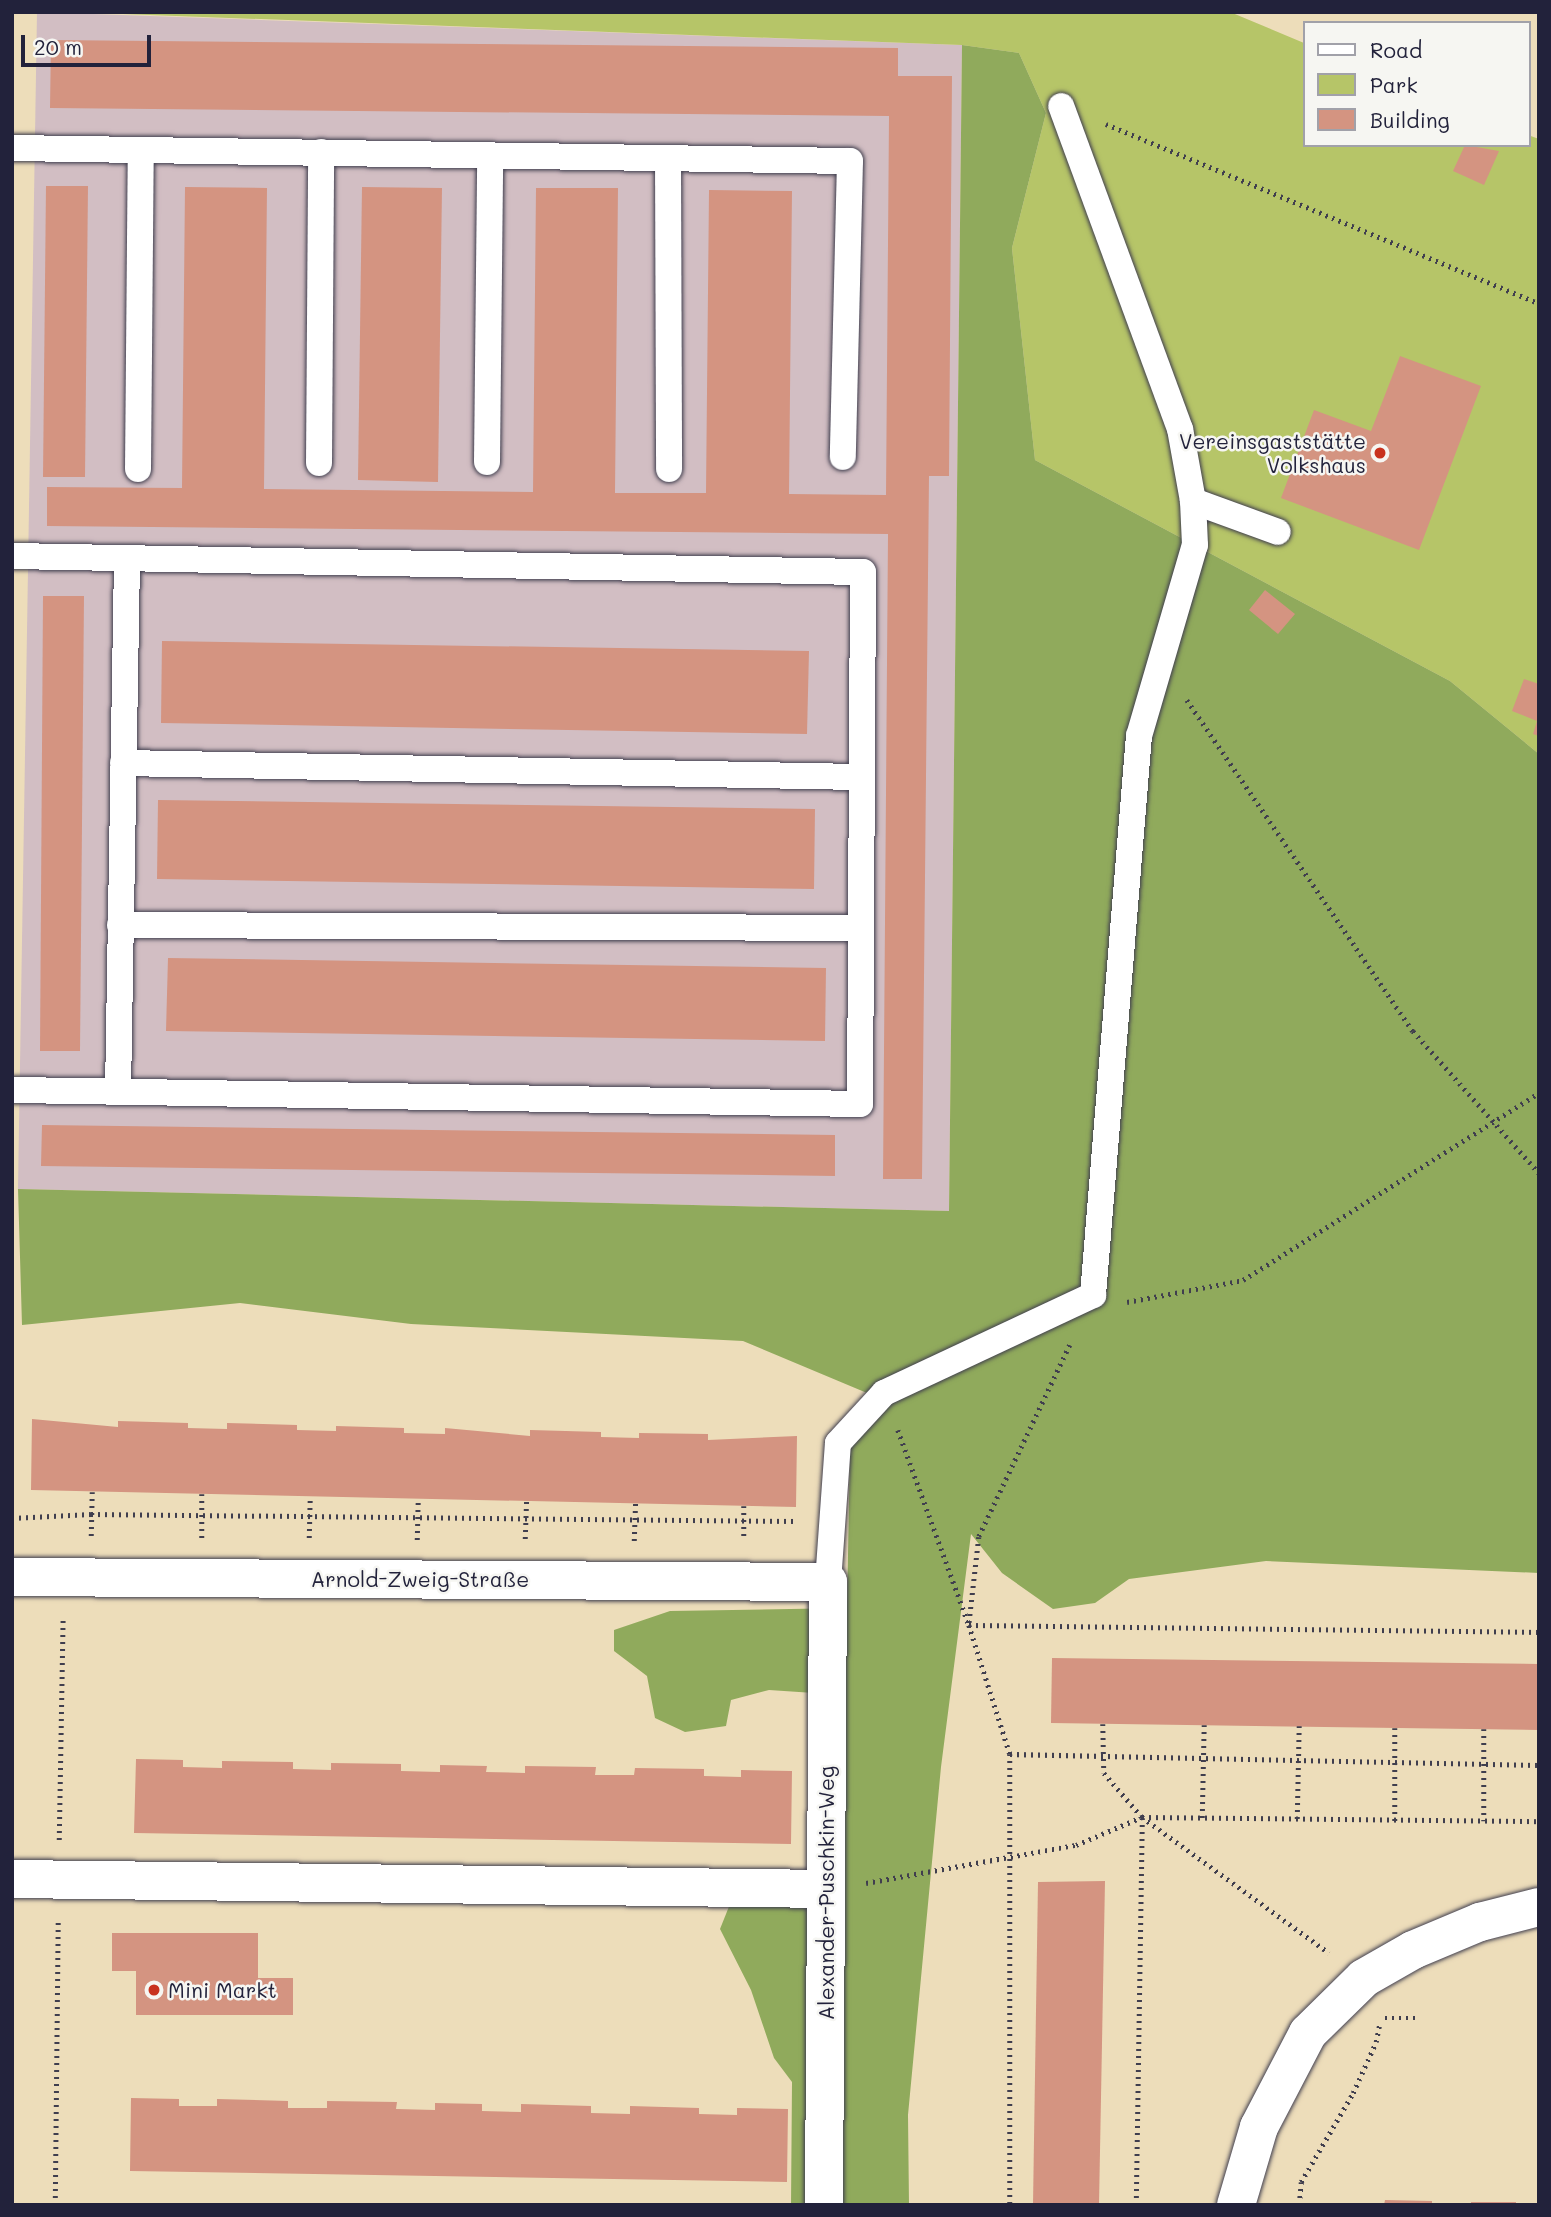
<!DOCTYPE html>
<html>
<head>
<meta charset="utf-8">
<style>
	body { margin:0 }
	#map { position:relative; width:1551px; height:2217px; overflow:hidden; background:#edddba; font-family:Mali,sans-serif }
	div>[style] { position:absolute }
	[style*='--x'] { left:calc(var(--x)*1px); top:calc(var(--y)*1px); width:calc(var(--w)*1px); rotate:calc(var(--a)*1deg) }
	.industrial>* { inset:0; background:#d2bec3 }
	.green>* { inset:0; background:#b6c568 }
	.forest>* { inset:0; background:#90aa5c }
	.building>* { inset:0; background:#d49481 }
	.path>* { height:4.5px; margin-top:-2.25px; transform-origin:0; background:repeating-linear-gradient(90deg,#403e4e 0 2px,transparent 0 7px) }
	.roads { filter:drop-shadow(0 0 2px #403e4e) drop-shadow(0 0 2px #403e4e) }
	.service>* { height:26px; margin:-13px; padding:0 13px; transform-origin:13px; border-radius:13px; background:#fff }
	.minor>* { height:38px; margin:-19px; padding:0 19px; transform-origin:19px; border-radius:19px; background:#fff }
	.dots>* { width:19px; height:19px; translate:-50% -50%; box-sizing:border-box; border:4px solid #f6f6f2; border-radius:50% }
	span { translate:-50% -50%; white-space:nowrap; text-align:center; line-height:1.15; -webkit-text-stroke:5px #f6f6f2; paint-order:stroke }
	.poi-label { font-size:21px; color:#22223b }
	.right { translate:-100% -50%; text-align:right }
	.left { translate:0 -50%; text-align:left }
	.street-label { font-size:21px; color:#22223b }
	.frame { position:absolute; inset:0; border:14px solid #22223b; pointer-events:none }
	.legend { position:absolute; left:1303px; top:21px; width:228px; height:126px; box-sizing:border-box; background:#f6f6f2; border:2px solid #a1a1a9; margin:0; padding:9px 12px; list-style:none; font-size:21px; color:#22223b }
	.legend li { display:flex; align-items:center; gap:14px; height:35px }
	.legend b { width:35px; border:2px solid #a1a1a9 }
	.scale { position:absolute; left:21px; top:35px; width:130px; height:32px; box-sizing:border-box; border:4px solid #22223b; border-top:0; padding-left:9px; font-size:21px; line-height:24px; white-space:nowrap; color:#22223b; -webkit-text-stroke:5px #f6f6f2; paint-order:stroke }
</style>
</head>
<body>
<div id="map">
	<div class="industrial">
		<i style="clip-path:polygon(37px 12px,962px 45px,949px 1211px,18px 1189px)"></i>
	</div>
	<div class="green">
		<i style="clip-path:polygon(70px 12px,1230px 12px,1304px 43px,1304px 145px,1528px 145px,1528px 135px,1539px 139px,1539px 754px,1450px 681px,1035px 460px,1012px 248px,1046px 113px,1019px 53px,962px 45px)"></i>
	</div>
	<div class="forest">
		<i style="clip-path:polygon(962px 45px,1019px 53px,1046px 113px,1012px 248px,1035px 460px,1450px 681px,1539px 754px,1539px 1573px,1266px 1561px,1129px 1579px,1095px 1603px,1053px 1609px,1002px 1573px,971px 1534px,941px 1767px,908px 2115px,909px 2205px,791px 2205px,792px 2082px,774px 2058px,751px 1990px,720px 1929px,730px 1904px,843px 1905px,844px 1695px,769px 1690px,731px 1700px,726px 1726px,685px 1732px,655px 1718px,647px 1676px,614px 1651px,614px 1630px,670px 1611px,847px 1608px,850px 1449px,867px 1393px,743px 1341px,411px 1324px,240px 1303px,22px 1325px,18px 1189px,949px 1211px)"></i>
	</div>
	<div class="building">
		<i style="clip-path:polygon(51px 40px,898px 48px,898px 76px,952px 76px,949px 476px,929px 476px,922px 1179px,883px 1179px,888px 534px,47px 526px,47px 487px,182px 488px,185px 187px,267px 188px,264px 489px,533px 492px,536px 188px,618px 188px,615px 493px,706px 493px,709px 190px,792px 191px,789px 494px,886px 495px,889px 116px,50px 108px)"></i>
		<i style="clip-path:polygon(1465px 145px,1499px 151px,1484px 185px,1453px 171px)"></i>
		<i style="clip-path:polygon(46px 186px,88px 186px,85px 477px,43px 477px)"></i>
		<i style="clip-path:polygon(362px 187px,442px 188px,438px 482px,358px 480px)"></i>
		<i style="clip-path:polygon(1400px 356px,1481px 386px,1419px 550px,1281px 498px,1314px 410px,1371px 431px)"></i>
		<i style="clip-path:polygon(1265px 590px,1295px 614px,1278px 634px,1249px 610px)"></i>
		<i style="clip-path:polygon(43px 596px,84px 596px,80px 1051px,40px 1051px)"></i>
		<i style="clip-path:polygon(162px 641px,809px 651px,807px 734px,161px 723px)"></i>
		<i style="clip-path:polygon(1524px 679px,1539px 684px,1539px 736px,1533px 734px,1537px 721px,1512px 711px)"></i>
		<i style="clip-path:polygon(158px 800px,815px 809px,814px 889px,157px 879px)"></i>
		<i style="clip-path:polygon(168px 958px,826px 968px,825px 1041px,166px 1031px)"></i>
		<i style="clip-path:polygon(42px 1125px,835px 1135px,835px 1176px,41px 1166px)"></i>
		<i style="clip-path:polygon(32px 1419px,118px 1427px,118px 1421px,188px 1423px,188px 1428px,227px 1429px,227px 1423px,297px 1425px,297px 1430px,336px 1431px,336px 1426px,404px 1428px,404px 1433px,445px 1434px,445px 1428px,530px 1436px,530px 1430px,601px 1432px,601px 1437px,639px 1438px,639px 1433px,708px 1434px,708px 1440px,797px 1436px,796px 1507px,31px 1490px)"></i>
		<i style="clip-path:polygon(1052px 1658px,1539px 1664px,1539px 1730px,1051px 1723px)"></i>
		<i style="clip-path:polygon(136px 1759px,183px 1760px,183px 1767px,222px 1768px,222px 1761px,293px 1762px,293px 1769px,331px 1770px,331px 1763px,401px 1764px,401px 1771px,440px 1772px,440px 1765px,487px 1766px,486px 1772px,525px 1773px,525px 1766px,596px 1767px,595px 1775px,634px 1775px,635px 1768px,704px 1769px,704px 1776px,741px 1777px,741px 1770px,792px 1771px,791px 1844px,134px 1833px)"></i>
		<i style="clip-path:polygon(1105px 1881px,1099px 2205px,1033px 2205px,1038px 1882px)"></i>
		<i style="clip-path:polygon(112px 1933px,258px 1933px,258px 1978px,293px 1978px,293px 2015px,136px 2015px,136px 1971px,112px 1971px)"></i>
		<i style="clip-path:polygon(131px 2098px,179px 2099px,179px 2106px,217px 2106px,217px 2099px,288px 2101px,288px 2108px,327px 2108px,327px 2101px,397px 2102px,396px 2109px,435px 2110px,435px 2103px,482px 2104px,482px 2111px,521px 2112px,521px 2104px,591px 2106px,591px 2113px,630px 2114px,630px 2106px,699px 2108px,699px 2114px,737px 2115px,737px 2108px,788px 2109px,787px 2182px,130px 2171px)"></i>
		<i style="clip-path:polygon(1385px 2200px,1432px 2201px,1432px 2205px,1384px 2205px)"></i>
		<i style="clip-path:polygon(1471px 2202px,1516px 2202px,1516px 2205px,1471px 2205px)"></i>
	</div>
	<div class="path">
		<i style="--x:1106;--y:124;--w:469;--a:22.5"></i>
		<i style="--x:1187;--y:700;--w:401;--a:55.7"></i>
		<i style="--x:1413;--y:1031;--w:190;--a:48.4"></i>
		<i style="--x:1127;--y:1302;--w:118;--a:-10.7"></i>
		<i style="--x:1243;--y:1280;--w:350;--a:-32.3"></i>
		<i style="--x:1070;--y:1345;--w:212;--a:115.4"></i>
		<i style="--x:979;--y:1537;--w:89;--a:96.5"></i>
		<i style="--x:969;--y:1625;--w:570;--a:0.7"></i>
		<i style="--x:898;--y:1430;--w:208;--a:70"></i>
		<i style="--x:969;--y:1625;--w:135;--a:72.4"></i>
		<i style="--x:1010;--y:1754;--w:451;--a:90"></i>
		<i style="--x:202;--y:1494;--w:45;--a:90"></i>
		<i style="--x:744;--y:1506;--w:34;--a:90"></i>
		<i style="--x:12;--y:1518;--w:79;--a:-2.9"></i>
		<i style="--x:91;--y:1514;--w:706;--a:0.57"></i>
		<i style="--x:91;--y:1536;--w:44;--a:-88.7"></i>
		<i style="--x:309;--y:1538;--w:41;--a:-88.6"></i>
		<i style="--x:525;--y:1539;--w:38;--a:-88"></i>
		<i style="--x:417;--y:1540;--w:41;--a:-88.6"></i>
		<i style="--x:634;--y:1541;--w:38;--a:-88"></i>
		<i style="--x:1103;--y:1724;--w:49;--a:88.8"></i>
		<i style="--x:1104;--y:1773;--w:58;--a:49.2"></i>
		<i style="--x:1142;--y:1817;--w:231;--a:36"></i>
		<i style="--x:1395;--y:1728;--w:93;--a:90"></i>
		<i style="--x:1484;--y:1729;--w:92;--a:90"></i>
		<i style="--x:1010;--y:1754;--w:529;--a:1.19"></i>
		<i style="--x:1202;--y:1818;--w:93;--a:-88.8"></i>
		<i style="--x:1297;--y:1819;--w:93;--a:-88.8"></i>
		<i style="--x:59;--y:1840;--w:222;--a:-89"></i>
		<i style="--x:866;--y:1883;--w:213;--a:-10.3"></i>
		<i style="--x:1076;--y:1845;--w:72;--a:-23"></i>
		<i style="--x:1142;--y:1817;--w:397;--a:0.6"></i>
		<i style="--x:1385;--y:2018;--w:31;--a:0"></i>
		<i style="--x:55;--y:2205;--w:286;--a:-89.4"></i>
		<i style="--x:1136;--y:2205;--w:387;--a:-89.1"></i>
		<i style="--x:1299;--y:2205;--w:23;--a:-85"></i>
		<i style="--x:1301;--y:2182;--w:103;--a:-59.7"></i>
		<i style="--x:1353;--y:2093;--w:56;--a:-65.7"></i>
		<i style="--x:1376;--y:2042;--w:20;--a:-79"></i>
	</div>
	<div class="roads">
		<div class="service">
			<i style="--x:12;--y:148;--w:838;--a:0.89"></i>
			<i style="--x:850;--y:161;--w:296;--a:91.4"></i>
			<i style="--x:668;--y:158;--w:311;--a:89.8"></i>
			<i style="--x:487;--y:462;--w:307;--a:-89.4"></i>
			<i style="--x:319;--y:463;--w:311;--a:-89.6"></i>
			<i style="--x:138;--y:469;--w:319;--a:-89.5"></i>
			<i style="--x:1193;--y:501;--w:90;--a:20"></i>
			<i style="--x:12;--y:556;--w:851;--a:1.08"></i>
			<i style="--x:863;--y:572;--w:532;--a:90.32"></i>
			<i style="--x:860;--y:1104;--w:848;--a:-179.05"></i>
			<i style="--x:123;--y:763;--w:738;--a:1.09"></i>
			<i style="--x:120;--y:925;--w:740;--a:0.23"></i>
			<i style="--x:118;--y:1092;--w:534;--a:-89.03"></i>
			<i style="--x:828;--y:1582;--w:139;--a:-85.9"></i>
			<i style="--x:838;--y:1443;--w:68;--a:-47.4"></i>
			<i style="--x:884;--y:1393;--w:231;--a:-25.1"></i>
			<i style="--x:1093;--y:1295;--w:561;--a:-85.3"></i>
			<i style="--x:1139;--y:736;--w:199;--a:-73.7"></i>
			<i style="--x:1195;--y:545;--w:44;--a:-92.6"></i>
			<i style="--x:1193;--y:501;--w:73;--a:-100.2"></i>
			<i style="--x:1180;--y:429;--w:344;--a:-110.2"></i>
		</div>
		<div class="minor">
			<i style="--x:12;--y:1577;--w:816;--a:0.35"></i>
			<i style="--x:828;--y:1582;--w:623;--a:90.37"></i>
			<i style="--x:12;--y:1879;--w:814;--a:0.7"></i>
			<i style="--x:1236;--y:2205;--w:81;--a:-73.6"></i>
			<i style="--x:1259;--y:2127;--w:106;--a:-62.5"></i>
			<i style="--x:1308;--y:2033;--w:78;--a:-44.5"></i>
			<i style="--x:1364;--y:1978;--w:56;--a:-29.7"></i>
			<i style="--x:1413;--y:1950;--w:73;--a:-22.7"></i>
			<i style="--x:1480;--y:1922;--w:61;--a:-14.3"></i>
		</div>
	</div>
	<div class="dots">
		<i style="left:1380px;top:453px;background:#c8321e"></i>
		<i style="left:154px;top:1990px;background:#c8321e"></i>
	</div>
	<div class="poi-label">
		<span class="right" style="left:1366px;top:453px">Vereinsgaststätte<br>Volkshaus</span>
		<span class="left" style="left:168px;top:1990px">Mini Markt</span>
	</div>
	<div class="street-label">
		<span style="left:420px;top:1579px">Arnold-Zweig-Straße</span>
		<span style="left:826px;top:1893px;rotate:-90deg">Alexander-Puschkin-Weg</span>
	</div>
	<div class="frame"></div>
	<ul class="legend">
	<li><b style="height:9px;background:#fff"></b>Road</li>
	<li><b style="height:19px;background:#b6c568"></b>Park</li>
	<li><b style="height:19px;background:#d49481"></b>Building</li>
	</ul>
	<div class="scale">20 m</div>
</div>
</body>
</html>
